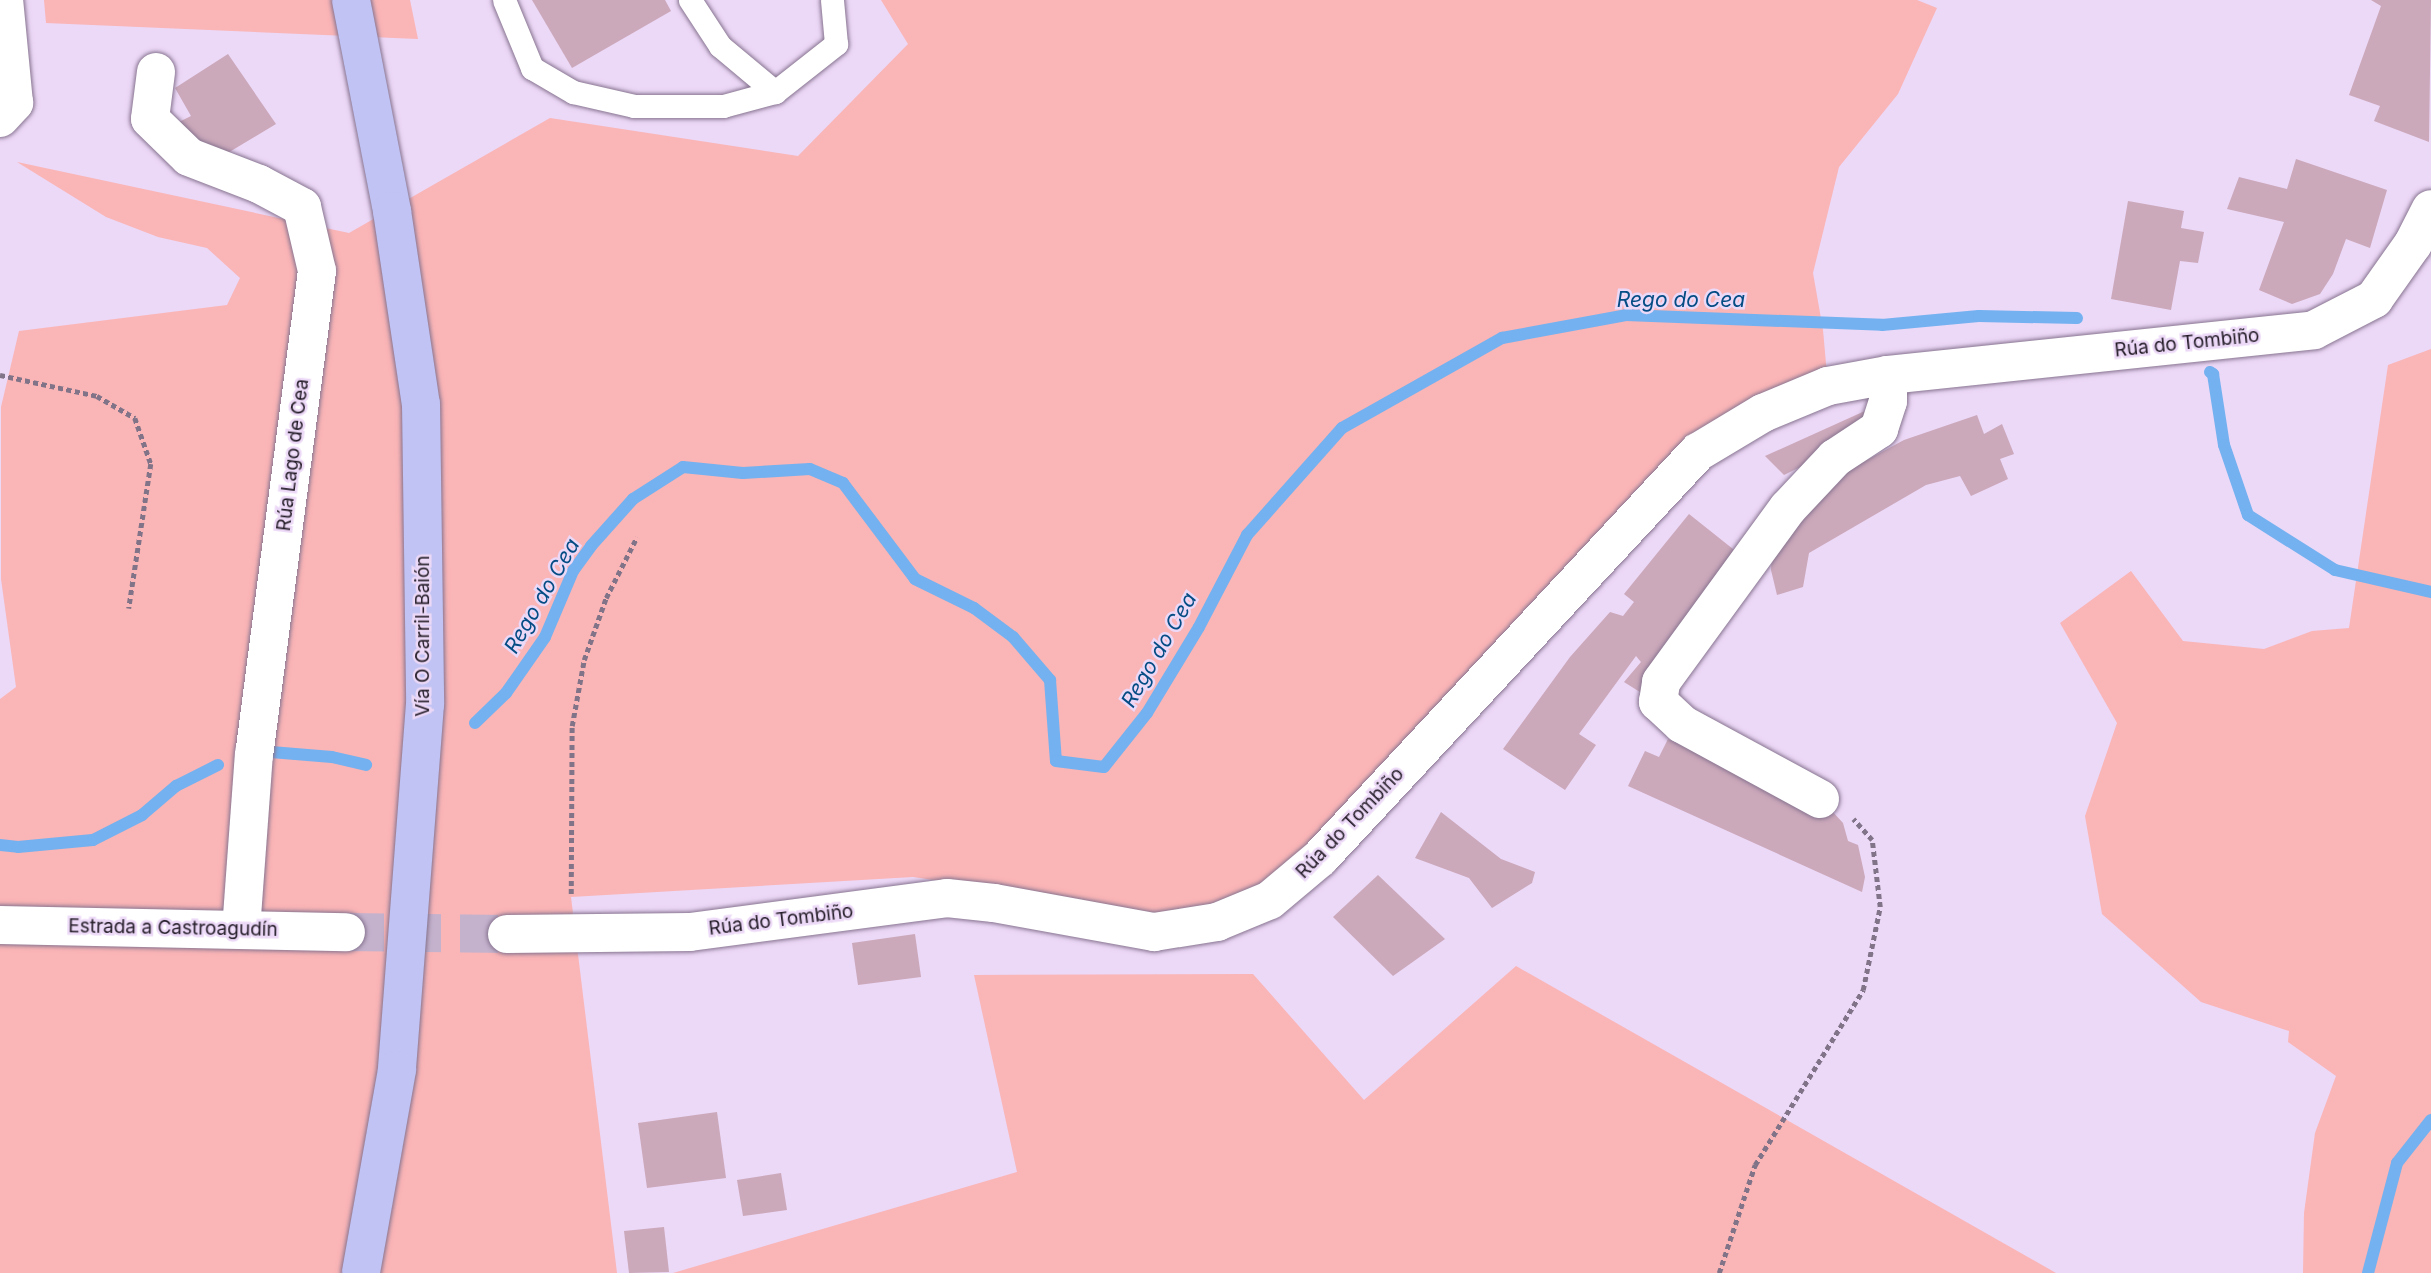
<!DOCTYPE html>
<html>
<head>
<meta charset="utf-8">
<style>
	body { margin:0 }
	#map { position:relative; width:2431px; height:1273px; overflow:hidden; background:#ecd8f7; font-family:Inter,sans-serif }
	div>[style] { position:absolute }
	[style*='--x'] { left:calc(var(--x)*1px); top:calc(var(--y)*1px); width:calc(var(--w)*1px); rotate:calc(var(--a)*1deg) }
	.green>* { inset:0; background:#fab5b6 }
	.stream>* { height:12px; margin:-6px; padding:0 6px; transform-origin:6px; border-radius:6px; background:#73b1f0 }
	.building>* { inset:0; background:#cba8ba }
	.secondary-tunnel>* { height:38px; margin-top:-19px; transform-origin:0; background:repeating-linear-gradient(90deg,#c4b2cd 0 38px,transparent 0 57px) }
	.path>* { height:4.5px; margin-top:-2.25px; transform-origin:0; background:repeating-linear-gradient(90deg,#817488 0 5px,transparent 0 8.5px) }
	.roads { filter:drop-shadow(0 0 2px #877490) drop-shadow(0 0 2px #877490) }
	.lane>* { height:23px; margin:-11.5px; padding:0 11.5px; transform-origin:11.5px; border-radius:11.5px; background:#fff }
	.street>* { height:38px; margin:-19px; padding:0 19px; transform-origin:19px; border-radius:19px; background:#fff }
	.secondary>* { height:38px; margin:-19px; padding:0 19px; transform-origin:19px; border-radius:19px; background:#fff }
	.highway>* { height:38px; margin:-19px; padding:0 19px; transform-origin:19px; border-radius:19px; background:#c0c3f3 }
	span { translate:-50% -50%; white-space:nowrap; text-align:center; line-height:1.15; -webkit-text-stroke:5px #ecd8f7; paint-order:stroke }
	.street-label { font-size:19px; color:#231c27 }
	.water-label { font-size:21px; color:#044c84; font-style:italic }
</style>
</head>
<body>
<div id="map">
	<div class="green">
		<i style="clip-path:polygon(44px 0,410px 0,418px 39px,46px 23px)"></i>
		<i style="clip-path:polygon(881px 0,1917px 0,1937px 8px,1898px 94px,1839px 167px,1813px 273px,1823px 330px,1828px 386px,1698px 452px,1320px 858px,1217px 922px,913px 877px,571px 897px,617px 1273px,0 1273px,0 699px,16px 687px,1px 579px,1px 407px,19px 331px,227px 305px,240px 278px,207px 248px,158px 237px,106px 217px,17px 162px,349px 233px,550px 118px,798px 156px,908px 44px)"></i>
		<i style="clip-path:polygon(2431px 349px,2431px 1273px,2303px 1273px,2304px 1213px,2315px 1133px,2336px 1076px,2288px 1042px,2289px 1031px,2201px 1002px,2102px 914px,2085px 816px,2117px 723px,2060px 623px,2131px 571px,2183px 641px,2264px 649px,2312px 631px,2349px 628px,2388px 365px)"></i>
		<i style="clip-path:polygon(1516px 966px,2056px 1273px,673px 1273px,1017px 1172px,974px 975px,1253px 974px,1364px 1100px)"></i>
	</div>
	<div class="stream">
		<i style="--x:2210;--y:372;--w:4;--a:34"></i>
		<i style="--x:2213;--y:374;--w:72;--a:81.2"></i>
		<i style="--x:2224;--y:445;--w:74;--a:71.1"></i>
		<i style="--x:2248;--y:515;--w:103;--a:32.3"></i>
		<i style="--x:2335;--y:570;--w:98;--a:12.9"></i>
		<i style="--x:475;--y:723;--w:43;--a:-44.1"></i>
		<i style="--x:506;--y:693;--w:68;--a:-55.1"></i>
		<i style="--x:545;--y:637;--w:72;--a:-67"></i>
		<i style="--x:573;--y:571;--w:31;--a:-54"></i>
		<i style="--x:591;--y:546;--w:63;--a:-48.2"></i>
		<i style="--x:633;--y:499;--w:59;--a:-32.6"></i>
		<i style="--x:683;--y:467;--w:60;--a:5.7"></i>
		<i style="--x:743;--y:473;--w:67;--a:-3.4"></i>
		<i style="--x:810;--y:469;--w:36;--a:23"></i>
		<i style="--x:843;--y:483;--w:120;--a:53.1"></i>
		<i style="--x:915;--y:579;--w:66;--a:26.2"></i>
		<i style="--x:974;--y:608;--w:49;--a:36.6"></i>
		<i style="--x:1013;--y:637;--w:57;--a:49.3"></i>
		<i style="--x:1050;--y:680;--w:81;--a:85.8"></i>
		<i style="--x:1056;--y:761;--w:48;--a:7.1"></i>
		<i style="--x:1104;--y:767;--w:69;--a:-51.5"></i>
		<i style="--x:1147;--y:713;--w:100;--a:-58.8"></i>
		<i style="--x:1199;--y:627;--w:104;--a:-62.4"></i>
		<i style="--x:1247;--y:535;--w:143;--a:-48.4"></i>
		<i style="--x:1342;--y:428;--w:184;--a:-29.4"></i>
		<i style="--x:1502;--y:338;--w:126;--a:-10.5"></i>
		<i style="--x:1626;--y:315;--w:256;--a:2.2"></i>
		<i style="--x:1882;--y:325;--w:97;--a:-5.3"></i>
		<i style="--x:1979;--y:316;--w:98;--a:1.2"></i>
		<i style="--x:271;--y:752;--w:61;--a:4.7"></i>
		<i style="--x:332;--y:757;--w:35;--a:13"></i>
		<i style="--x:0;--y:845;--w:18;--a:6"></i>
		<i style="--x:18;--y:847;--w:75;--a:-5.3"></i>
		<i style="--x:93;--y:840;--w:55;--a:-27"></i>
		<i style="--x:142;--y:815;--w:45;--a:-40.5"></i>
		<i style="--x:176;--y:786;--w:47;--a:-26.6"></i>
		<i style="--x:2368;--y:1273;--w:114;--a:-75.2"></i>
		<i style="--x:2397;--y:1163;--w:55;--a:-51.7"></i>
	</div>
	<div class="building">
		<i style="clip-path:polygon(532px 0,665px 0,671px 11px,572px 68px)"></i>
		<i style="clip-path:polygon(2371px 0,2431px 0,2429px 142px,2374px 121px,2380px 106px,2349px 95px,2381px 6px)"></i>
		<i style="clip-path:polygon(228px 54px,276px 124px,221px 157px,175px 124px,191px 116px,175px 88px)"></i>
		<i style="clip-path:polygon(2296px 159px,2387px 190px,2370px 248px,2346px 239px,2333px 274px,2320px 294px,2292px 304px,2259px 290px,2284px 222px,2227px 209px,2239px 177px,2287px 189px)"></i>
		<i style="clip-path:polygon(2128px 201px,2184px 211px,2181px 228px,2204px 232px,2198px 263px,2180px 261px,2171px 310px,2111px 299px)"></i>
		<i style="clip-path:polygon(1867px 410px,1868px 427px,1831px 452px,1784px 475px,1765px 456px)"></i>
		<i style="clip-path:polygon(1977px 415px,1984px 434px,2002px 424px,2014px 454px,2000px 459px,2008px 479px,1971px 496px,1960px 476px,1926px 485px,1809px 553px,1803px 587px,1777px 595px,1771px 570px,1772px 552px,1841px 474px,1904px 440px)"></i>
		<i style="clip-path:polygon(1689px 514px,1743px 557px,1643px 694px,1624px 682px,1641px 662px,1636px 656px,1579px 734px,1596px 745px,1565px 790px,1503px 749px,1570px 657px,1610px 612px,1623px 616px,1634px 602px,1624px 594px)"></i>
		<i style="clip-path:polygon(1668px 739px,1832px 811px,1843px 823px,1848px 841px,1858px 845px,1865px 877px,1862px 892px,1628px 786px,1645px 751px,1659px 757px)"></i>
		<i style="clip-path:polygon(1441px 812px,1501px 859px,1535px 872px,1532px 883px,1492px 908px,1469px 878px,1415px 858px)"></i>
		<i style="clip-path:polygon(1378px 875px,1445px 939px,1393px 976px,1333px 917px)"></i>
		<i style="clip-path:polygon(915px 934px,921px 977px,858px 985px,852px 943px)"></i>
		<i style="clip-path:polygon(717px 1112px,726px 1178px,647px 1188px,638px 1123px)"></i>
		<i style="clip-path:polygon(781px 1173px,787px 1210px,743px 1216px,737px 1180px)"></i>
		<i style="clip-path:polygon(664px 1227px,669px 1272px,629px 1273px,624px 1231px)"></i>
	</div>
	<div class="secondary-tunnel">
		<i style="--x:346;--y:932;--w:161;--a:0.7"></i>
	</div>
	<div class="path">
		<i style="--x:0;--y:375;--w:99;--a:12.2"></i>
		<i style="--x:97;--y:396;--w:44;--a:30.1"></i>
		<i style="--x:135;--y:418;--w:49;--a:70.8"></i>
		<i style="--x:151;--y:464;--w:146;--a:98.7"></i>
		<i style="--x:571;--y:894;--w:168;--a:-89.7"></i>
		<i style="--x:572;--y:726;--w:67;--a:-79.7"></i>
		<i style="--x:584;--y:660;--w:66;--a:-70.5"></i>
		<i style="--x:606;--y:598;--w:68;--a:-63.1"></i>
		<i style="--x:1719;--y:1273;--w:114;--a:-71.6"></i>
		<i style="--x:1755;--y:1165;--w:206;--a:-58.3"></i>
		<i style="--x:1863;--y:990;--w:85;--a:-78.4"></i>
		<i style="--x:1880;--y:907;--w:67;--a:-96.8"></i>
		<i style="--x:1872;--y:840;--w:28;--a:-132"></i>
	</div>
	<div class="roads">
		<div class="lane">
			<i style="--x:504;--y:0;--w:74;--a:67.6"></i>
			<i style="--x:532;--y:68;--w:48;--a:30.3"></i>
			<i style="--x:573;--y:92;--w:63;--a:12.9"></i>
			<i style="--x:634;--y:106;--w:89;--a:0"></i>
			<i style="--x:723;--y:106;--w:54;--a:-15.1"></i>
			<i style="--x:775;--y:92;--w:78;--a:-38.2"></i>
			<i style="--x:836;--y:44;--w:44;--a:-95.2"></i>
			<i style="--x:690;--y:0;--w:55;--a:56.9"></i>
			<i style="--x:720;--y:46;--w:72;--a:39.9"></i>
		</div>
		<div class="street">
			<i style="--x:156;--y:72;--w:47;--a:97.3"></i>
			<i style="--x:150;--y:119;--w:54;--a:44.3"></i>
			<i style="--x:189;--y:157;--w:75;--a:21.1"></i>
			<i style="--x:259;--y:184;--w:49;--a:28.1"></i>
			<i style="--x:302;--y:207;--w:66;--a:76.8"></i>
			<i style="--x:317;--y:271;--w:486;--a:97.4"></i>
			<i style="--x:254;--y:753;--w:176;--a:94.2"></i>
			<i style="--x:0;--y:118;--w:21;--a:-47"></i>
			<i style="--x:14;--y:103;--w:103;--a:-95.5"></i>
			<i style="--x:1820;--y:799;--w:157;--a:-151.5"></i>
			<i style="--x:1682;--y:724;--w:33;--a:-137"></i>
			<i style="--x:1658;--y:702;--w:20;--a:-81"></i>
			<i style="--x:1661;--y:682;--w:215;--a:-53.9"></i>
			<i style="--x:1788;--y:508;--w:69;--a:-46.8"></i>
			<i style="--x:1835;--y:458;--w:53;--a:-33.4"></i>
			<i style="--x:1879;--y:429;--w:29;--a:-72"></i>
			<i style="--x:1888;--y:401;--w:26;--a:-90"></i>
		</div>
		<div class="secondary">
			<i style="--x:0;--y:925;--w:346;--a:1.2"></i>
			<i style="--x:507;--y:934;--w:183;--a:-0.6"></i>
			<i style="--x:690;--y:932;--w:259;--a:-7.5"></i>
			<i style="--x:947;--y:898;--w:47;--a:6.1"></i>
			<i style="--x:994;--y:903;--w:163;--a:10.3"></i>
			<i style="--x:1154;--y:932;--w:64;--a:-9"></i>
			<i style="--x:1217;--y:922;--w:57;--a:-22.5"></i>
			<i style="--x:1270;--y:900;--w:65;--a:-40"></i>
			<i style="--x:1320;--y:858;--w:555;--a:-47.05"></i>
			<i style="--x:1698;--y:452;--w:76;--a:-31"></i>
			<i style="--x:1763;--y:413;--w:70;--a:-22.6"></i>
			<i style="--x:1828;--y:386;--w:61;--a:-10.4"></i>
			<i style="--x:1888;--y:375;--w:428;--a:-6"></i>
			<i style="--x:2314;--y:330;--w:68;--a:-27.3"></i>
			<i style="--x:2374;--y:299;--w:67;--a:-54.7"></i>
			<i style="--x:2413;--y:244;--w:39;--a:-63"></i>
		</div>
		<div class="highway">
			<i style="--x:351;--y:0;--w:215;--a:79"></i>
			<i style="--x:392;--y:211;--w:195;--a:81.5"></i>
			<i style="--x:421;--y:404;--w:300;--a:89.2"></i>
			<i style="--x:425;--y:704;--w:367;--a:94.4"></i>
			<i style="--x:397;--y:1070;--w:206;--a:100.1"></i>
		</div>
	</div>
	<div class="street-label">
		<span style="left:2187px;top:343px;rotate:-6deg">Rúa do Tombiño</span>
		<span style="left:293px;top:455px;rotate:-83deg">Rúa Lago de Cea</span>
		<span style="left:423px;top:636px;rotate:-90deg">Vía O Carril-Baión</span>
		<span style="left:1350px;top:823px;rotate:-46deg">Rúa do Tombiño</span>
		<span style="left:781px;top:920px;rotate:-7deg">Rúa do Tombiño</span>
		<span style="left:173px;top:928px;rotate:1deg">Estrada a Castroagudín</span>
	</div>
	<div class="water-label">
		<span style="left:1681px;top:300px">Rego do Cea</span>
		<span style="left:542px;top:596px;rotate:-60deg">Rego do Cea</span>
		<span style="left:1159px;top:650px;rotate:-60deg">Rego do Cea</span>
	</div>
</div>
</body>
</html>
